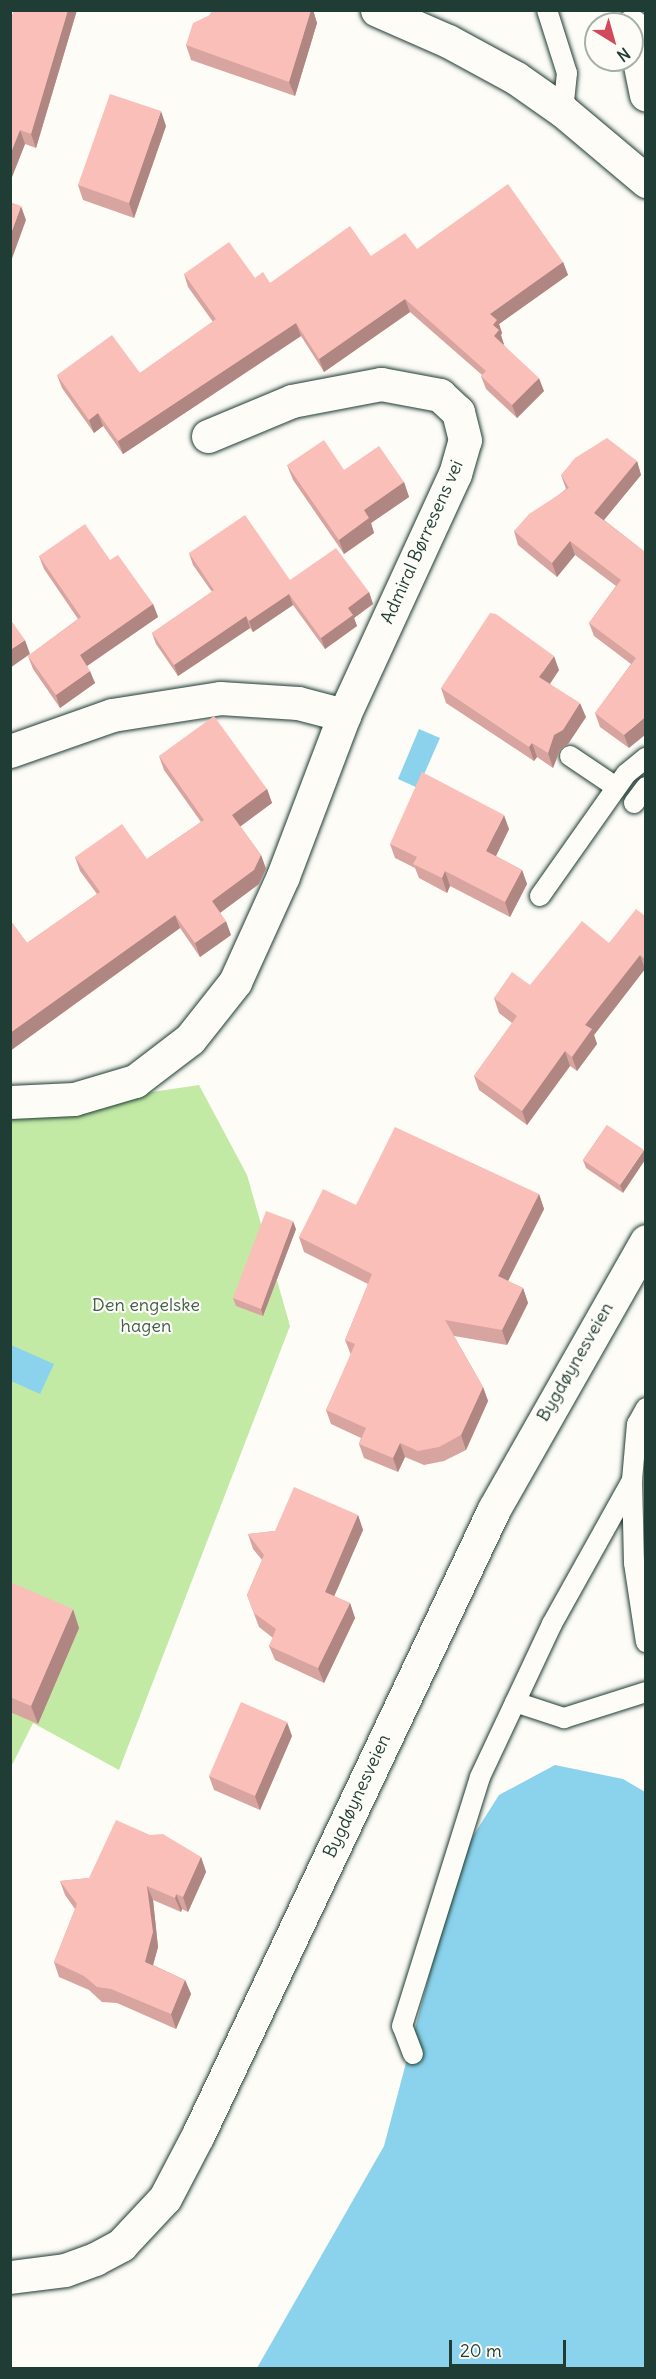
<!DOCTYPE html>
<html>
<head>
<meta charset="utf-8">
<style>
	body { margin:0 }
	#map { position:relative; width:656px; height:2379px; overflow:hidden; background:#fdfcf7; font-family:Delius,sans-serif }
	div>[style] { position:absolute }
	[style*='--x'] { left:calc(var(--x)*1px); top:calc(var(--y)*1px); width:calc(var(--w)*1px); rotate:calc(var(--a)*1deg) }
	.green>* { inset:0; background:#c2eaa5 }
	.water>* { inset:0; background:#8bd3ec }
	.roads { filter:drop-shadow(0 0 2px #1f3d34) drop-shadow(0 0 2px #1f3d34) }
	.lane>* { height:20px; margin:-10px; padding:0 10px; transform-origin:10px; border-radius:10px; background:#fdfcf7 }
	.street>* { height:33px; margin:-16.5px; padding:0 16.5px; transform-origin:16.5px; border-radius:16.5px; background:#fdfcf7 }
	.secondary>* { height:33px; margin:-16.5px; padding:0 16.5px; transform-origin:16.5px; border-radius:16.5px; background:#fdfcf7 }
	.wall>* { inset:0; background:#d8a49f }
	.shaded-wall>* { inset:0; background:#b08682 }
	.building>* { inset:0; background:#fbbfb9 }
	span { translate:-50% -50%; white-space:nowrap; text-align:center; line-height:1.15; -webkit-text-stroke:4.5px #fdfcf7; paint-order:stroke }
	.street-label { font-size:18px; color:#1f3d34 }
	.park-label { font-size:18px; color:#40604b }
	.frame { position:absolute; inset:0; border:12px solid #1f3d34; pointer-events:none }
	.north { position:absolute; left:584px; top:12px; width:60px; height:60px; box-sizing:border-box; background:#fdfcf7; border:2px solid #a4b0a9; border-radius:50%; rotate:143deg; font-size:16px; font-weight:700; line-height:24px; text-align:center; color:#1f3d34 }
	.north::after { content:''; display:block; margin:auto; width:21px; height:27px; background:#d1495b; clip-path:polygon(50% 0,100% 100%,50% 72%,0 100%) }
	.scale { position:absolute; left:449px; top:2340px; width:117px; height:27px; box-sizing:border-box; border:3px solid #1f3d34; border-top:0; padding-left:8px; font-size:18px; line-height:21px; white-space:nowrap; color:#1f3d34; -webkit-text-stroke:4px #fdfcf7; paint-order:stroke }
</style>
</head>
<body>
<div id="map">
	<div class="green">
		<i style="clip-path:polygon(199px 1085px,247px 1175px,290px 1326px,119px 1770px,33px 1723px,11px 1767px,11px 1113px)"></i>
	</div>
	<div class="water">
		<i style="clip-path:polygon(419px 729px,440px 738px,418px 788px,398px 779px)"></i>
		<i style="clip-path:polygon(11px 1345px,54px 1364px,40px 1394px,11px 1381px)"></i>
		<i style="clip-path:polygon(555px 1765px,623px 1779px,645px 1792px,645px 2368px,257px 2368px,384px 2146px,461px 1855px,499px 1795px)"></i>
	</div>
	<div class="roads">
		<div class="lane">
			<i style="--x:547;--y:10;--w:66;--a:72.4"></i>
			<i style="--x:567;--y:73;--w:38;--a:96"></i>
			<i style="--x:570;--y:756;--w:55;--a:34"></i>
			<i style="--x:634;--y:803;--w:20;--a:-53"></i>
			<i style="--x:540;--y:896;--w:149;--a:-54.8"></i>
			<i style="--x:626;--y:774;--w:26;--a:-39"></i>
			<i style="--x:646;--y:1408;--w:18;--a:119"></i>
			<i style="--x:637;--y:1424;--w:56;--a:95.1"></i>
			<i style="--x:632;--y:1480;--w:83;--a:88.6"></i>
			<i style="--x:634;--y:1563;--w:80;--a:81.4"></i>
			<i style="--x:515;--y:1702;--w:52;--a:18.1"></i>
			<i style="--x:564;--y:1718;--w:86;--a:-17.6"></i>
			<i style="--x:413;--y:2054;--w:30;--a:-111"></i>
			<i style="--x:402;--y:2026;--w:261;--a:-72.6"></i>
			<i style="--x:480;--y:1777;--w:169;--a:-64.8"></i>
			<i style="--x:552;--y:1624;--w:165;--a:-60.9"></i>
		</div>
		<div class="street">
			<i style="--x:377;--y:10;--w:77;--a:23.6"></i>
			<i style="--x:448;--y:41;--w:77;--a:28.6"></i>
			<i style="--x:516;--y:78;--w:57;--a:35.1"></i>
			<i style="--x:563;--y:111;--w:109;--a:40.1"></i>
			<i style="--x:632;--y:26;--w:70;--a:78.5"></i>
			<i style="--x:10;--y:751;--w:108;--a:-19.4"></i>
			<i style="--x:112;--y:715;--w:109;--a:-8.9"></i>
			<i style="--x:220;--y:698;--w:78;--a:3.7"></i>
			<i style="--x:298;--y:703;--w:48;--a:14.6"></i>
			<i style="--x:10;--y:1102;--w:64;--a:-2.7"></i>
			<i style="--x:74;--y:1099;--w:64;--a:-16.4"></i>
			<i style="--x:135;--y:1081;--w:69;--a:-37.4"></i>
			<i style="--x:190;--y:1039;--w:73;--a:-51.7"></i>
			<i style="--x:235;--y:982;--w:116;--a:-65.6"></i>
			<i style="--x:283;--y:876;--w:172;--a:-69.2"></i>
			<i style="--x:344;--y:715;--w:265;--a:-65.3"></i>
			<i style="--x:455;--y:474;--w:35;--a:-74"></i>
			<i style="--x:465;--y:440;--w:29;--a:-104"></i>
			<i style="--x:458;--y:412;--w:25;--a:-137"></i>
			<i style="--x:440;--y:395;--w:60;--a:-169.4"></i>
			<i style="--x:381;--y:384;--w:91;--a:169.2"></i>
			<i style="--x:292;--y:401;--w:91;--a:157.4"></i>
		</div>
		<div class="secondary">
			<i style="--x:10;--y:2277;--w:55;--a:-7.3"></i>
			<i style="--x:65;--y:2270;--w:32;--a:-20"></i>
			<i style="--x:95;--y:2259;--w:30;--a:-28"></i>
			<i style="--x:121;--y:2245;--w:64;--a:-46.9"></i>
			<i style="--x:165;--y:2198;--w:71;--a:-62.4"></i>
			<i style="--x:198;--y:2135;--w:692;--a:-64.69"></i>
			<i style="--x:494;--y:1509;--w:308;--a:-60.4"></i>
		</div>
	</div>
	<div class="wall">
		<i style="clip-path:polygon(14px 10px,77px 10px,36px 148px,25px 144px,10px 182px)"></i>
		<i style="clip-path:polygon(212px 10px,313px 10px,317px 23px,295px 96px,191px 60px,186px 45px,210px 15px)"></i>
		<i style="clip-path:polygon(166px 126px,134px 218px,83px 200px,78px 185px)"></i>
		<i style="clip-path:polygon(417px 249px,563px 262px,568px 275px,499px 324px,502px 333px,501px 335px,503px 344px,544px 391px,517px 418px,486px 389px,481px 376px,482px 375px,410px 312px,324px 372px,301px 336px,123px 454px,103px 426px,94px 433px,62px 388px,57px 375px,140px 373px,213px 322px,188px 287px,184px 274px,255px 278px,270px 283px,371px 256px)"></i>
		<i style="clip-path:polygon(637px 461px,641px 475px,604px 520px,645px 552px,629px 748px,600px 727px,595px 713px,631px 664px,594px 636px,589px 623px,616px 586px,575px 555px,557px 577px,518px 545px,514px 531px,566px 489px,561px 475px)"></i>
		<i style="clip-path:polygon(287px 465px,344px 470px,404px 482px,409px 497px,371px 523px,374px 533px,344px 554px,293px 480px)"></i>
		<i style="clip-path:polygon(189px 553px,290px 580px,369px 592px,373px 604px,354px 618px,357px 626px,325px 649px,293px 605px,253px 632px,250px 628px,178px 676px,156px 644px,152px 633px,212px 592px,193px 565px)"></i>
		<i style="clip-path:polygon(39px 556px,110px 560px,153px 604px,158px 617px,87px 666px,95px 683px,60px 708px,33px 669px,28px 656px,78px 619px,44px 569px)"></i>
		<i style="clip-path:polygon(559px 670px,550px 684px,586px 717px,568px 744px,560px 750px,553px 768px,537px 757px,534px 761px,446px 703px,441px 688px)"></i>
		<i style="clip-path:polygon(159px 756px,267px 789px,272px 803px,240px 826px,261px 855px,266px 869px,259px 884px,220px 913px,231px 935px,200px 957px,180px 928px,10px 1051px,10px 920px,27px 943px,97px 894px,80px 871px,75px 857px,147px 859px,201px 822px,164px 770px)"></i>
		<i style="clip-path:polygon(509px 829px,496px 856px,522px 870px,527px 884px,510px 917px,450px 886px,447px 893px,419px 878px,415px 868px,395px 858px,390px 844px)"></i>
		<i style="clip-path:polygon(645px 916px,645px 969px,594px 1035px,597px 1044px,577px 1071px,570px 1066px,527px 1125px,479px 1090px,474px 1076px,512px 1023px,499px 1013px,494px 998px,530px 985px,609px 943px)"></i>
		<i style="clip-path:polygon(607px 1125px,623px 1193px,586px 1168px,583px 1160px)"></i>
		<i style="clip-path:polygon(539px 1194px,544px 1209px,508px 1281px,523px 1288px,528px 1303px,507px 1345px,454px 1336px,483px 1387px,488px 1401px,466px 1450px,444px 1461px,424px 1465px,405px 1457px,398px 1472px,364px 1458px,359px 1444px,361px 1438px,331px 1424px,326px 1410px,351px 1355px,345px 1340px,368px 1284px,304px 1252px,299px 1237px,356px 1205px)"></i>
		<i style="clip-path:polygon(296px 1229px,263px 1316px,236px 1306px,233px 1298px)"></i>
		<i style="clip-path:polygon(358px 1515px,363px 1530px,334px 1596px,350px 1603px,355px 1618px,324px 1683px,275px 1660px,269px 1646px,273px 1638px,259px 1627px,247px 1595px,262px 1560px,253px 1549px,248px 1534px,275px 1531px)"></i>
		<i style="clip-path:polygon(10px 1582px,79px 1628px,38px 1724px,10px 1712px)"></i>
		<i style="clip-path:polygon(292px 1736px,260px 1810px,214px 1790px,209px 1776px)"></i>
		<i style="clip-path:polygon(201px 1857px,206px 1872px,188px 1912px,182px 1909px,181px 1912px,153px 1900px,158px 1947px,153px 1965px,185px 1980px,191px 1994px,176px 2029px,117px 2003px,102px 2002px,89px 1990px,59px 1977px,54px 1962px,75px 1909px,65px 1895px,60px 1881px,89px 1878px)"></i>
	</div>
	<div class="shaded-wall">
		<i style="clip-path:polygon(68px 10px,77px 10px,36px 148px,31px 134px)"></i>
		<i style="clip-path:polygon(311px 10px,313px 10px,317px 23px,295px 96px,289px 82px)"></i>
		<i style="clip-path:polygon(161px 111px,166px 126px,134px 218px,129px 203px)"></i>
		<i style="clip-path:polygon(20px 130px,25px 144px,10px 182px,10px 155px)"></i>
		<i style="clip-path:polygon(21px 206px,26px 220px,10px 264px,10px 236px)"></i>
		<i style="clip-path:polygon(563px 262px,568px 275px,499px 324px,502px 333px,501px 335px,504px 344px,499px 349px,494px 336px,490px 314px)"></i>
		<i style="clip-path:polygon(405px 299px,410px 312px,324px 372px,319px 359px)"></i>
		<i style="clip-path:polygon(296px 323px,301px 336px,123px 454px,118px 441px)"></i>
		<i style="clip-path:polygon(539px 378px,544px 391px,517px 418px,512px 405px)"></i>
		<i style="clip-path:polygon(98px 413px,103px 426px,94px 433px,89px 420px)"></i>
		<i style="clip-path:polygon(637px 461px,641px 475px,599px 526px,594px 513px)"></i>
		<i style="clip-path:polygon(404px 482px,409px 497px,371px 523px,374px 533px,344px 554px,339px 540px,364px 510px)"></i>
		<i style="clip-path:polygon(570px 541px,575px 555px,557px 577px,552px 563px)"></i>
		<i style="clip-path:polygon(369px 592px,373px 604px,354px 618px,357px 626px,325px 649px,321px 638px,348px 608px)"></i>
		<i style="clip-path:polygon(289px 594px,293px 605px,253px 632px,249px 621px)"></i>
		<i style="clip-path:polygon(153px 604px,158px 617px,84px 668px,80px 655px)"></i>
		<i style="clip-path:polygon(246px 616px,250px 628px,178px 676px,174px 665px)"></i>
		<i style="clip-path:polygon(25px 640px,30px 654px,10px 668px,10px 650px)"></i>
		<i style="clip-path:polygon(554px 656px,559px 670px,545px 691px,539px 677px)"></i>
		<i style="clip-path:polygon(90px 671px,95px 683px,60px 708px,56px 695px)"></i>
		<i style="clip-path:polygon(580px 703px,586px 717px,568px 744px,560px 750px,553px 768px,548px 753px,554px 735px)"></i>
		<i style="clip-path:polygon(645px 717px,645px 735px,629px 748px,624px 735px)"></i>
		<i style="clip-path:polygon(532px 743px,537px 757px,534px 761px,529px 747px)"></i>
		<i style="clip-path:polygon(267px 789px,272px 803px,237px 829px,232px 815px)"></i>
		<i style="clip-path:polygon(504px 815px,509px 829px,491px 866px,486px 851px)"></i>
		<i style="clip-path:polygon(261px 855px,266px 869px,259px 884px,217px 915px,212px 901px)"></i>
		<i style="clip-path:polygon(522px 870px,527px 884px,510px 917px,505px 902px)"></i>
		<i style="clip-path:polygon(445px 871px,450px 886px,447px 893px,442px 878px)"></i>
		<i style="clip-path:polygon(175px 915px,180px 928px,10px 1051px,10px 1033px)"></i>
		<i style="clip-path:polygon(226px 921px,231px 935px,200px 957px,195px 943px)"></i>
		<i style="clip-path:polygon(640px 955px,645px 969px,594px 1035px,597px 1044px,577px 1071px,572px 1057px,585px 1025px)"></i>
		<i style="clip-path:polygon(565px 1051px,570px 1066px,527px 1125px,522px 1111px)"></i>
		<i style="clip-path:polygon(644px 1150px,645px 1153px,645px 1160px,623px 1193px,620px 1185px)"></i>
		<i style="clip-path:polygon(539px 1194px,544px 1209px,503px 1291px,498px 1276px)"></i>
		<i style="clip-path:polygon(293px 1221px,296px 1229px,263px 1316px,261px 1309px)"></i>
		<i style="clip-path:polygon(523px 1288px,528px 1303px,507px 1345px,502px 1330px)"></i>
		<i style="clip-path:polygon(483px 1387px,488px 1401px,466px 1450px,461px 1435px)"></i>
		<i style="clip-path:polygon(400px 1443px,405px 1457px,398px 1472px,393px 1458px)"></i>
		<i style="clip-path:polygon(358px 1515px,363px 1530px,330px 1606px,325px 1592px)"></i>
		<i style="clip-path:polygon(350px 1603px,355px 1618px,324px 1683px,318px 1668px)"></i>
		<i style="clip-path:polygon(73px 1609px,79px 1628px,38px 1724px,31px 1706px)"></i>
		<i style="clip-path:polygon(287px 1722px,292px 1736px,260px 1810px,255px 1796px)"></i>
		<i style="clip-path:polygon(201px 1857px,206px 1872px,188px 1912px,183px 1897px)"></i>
		<i style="clip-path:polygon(147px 1886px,153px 1900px,158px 1947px,150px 1976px,145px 1962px)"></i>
		<i style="clip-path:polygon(176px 1894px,182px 1909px,181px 1912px,175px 1898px)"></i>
		<i style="clip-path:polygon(185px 1980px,191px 1994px,176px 2029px,171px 2014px)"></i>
	</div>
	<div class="building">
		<i style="clip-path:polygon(14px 10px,68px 10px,31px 134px,20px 130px,10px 155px,10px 20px)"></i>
		<i style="clip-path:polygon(212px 10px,311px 10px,289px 82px,186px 45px,193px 23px,210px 15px)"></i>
		<i style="clip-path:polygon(110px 94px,161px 111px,129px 203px,78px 185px)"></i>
		<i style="clip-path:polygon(508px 184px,563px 262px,490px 314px,497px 320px,493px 325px,499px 330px,494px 336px,539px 378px,512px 405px,481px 376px,486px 371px,405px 299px,319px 359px,296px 323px,118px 441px,98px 413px,89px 420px,57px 375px,112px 335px,140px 373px,216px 319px,184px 274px,229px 242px,255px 278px,263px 272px,270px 283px,350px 226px,371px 256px,405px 233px,417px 249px)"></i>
		<i style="clip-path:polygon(10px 202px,21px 206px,10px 236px)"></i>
		<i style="clip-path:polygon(607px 438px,637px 461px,594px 513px,645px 552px,645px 717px,624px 735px,595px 713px,636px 658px,589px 623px,621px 580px,570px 541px,552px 563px,514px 531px,529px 514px,569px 488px,561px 475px,575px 458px)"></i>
		<i style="clip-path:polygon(324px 440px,344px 470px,379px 446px,404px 482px,364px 510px,369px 518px,339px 540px,287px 465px)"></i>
		<i style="clip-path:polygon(245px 515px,290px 580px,336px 548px,369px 592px,348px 608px,353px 615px,321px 638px,289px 594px,249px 621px,246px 616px,174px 665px,152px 633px,214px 590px,189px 553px)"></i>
		<i style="clip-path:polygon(85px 524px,110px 560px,118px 555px,153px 604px,80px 655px,90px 671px,56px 695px,28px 656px,81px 617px,39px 556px)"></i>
		<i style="clip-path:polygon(490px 613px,496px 614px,554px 656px,539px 677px,580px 703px,563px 730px,554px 735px,548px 753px,532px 743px,529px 747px,441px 688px)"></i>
		<i style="clip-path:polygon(10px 619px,25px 640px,10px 650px)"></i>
		<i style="clip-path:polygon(214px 716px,267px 789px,232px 815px,261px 855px,254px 870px,212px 901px,226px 921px,195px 943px,175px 915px,10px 1033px,10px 920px,27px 943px,100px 892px,75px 857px,122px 824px,147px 859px,204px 820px,159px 756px)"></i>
		<i style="clip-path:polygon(422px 772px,504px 815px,486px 851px,522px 870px,505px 902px,445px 871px,442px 878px,413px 864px,417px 857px,390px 844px)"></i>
		<i style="clip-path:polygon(636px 909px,645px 916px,645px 959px,640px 955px,585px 1025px,592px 1029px,572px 1057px,565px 1051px,522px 1111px,474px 1076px,517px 1016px,494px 998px,512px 972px,530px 985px,582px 921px,609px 943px)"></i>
		<i style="clip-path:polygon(607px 1125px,644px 1150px,620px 1185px,583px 1160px)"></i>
		<i style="clip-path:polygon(395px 1127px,539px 1194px,498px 1276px,523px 1288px,502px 1330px,445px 1320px,483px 1387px,461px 1435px,439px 1447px,418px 1451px,400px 1443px,393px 1458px,359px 1444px,366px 1428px,326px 1410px,355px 1344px,345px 1340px,372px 1274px,299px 1237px,323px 1189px,356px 1205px)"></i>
		<i style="clip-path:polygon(266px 1211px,293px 1221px,261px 1309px,233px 1298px)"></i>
		<i style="clip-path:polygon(294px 1487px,358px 1515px,325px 1592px,350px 1603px,318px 1668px,269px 1646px,276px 1629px,254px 1613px,247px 1595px,264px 1555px,248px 1534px,275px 1531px)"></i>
		<i style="clip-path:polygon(10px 1582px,73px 1609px,31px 1706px,10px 1697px)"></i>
		<i style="clip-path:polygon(241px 1702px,287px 1722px,255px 1796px,209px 1776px)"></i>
		<i style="clip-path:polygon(116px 1820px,150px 1835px,163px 1834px,201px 1857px,183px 1897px,176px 1894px,175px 1898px,147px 1886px,153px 1932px,145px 1962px,185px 1980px,171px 2014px,111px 1989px,97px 1987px,84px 1976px,54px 1962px,77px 1904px,60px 1881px,89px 1878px)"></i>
	</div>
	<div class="street-label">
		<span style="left:422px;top:542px;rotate:-66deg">Admiral Børresens vei</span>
		<span style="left:575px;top:1362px;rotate:-60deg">Bygdøynesveien</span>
		<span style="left:357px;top:1796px;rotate:-65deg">Bygdøynesveien</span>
	</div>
	<div class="park-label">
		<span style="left:146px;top:1316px">Den engelske<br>hagen</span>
	</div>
	<div class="frame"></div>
	<div class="north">N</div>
	<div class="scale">20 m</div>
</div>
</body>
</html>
